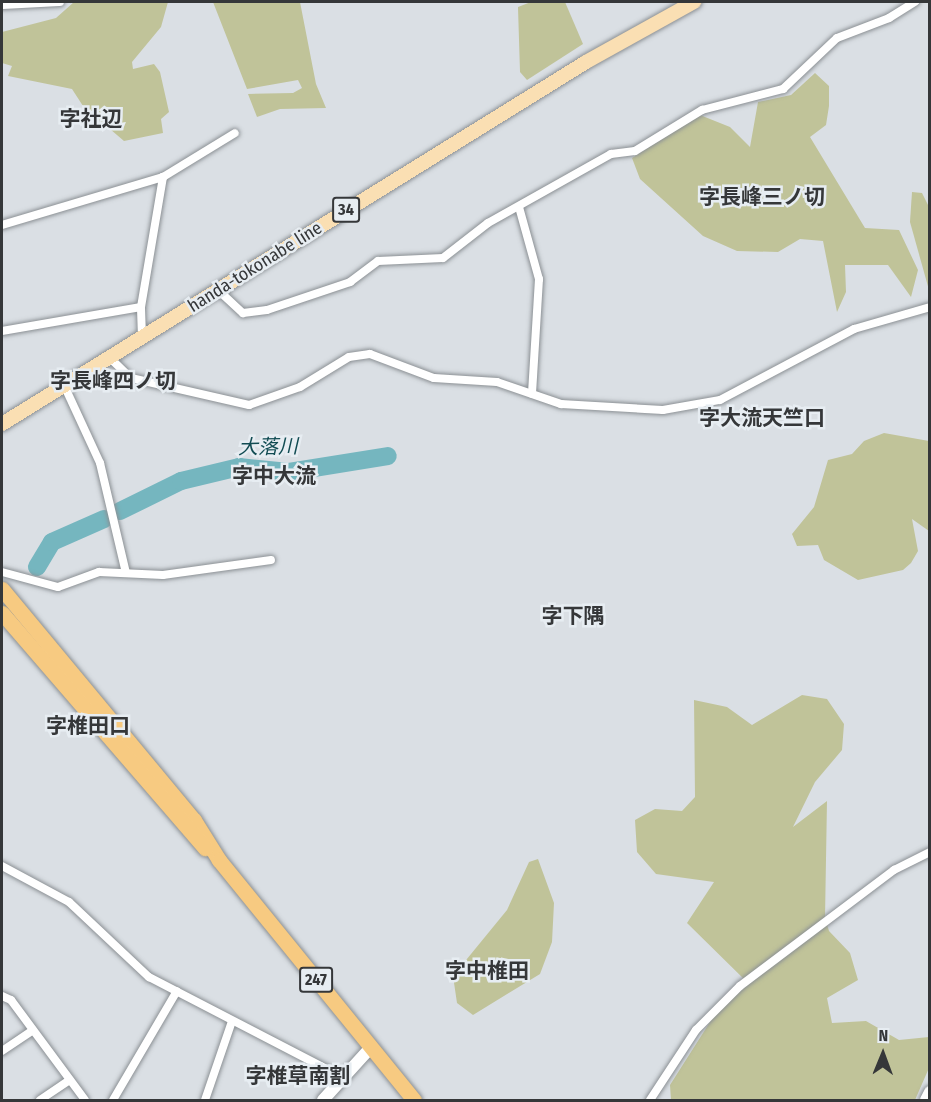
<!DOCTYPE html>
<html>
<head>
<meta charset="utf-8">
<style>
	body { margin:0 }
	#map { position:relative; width:931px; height:1102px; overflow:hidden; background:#dadfe4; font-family:"Fira Sans Condensed","Noto Sans JP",sans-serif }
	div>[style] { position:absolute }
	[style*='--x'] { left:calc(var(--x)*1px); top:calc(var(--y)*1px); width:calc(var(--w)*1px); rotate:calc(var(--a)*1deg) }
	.green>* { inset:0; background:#c0c399 }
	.river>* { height:18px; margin:-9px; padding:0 9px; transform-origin:9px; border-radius:9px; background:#75b6bf }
	.roads { filter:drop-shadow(0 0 2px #8b9094) drop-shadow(0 0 2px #8b9094) }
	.street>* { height:8px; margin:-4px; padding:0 4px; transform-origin:4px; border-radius:4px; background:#fff }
	.secondary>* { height:12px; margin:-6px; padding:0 6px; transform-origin:6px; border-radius:6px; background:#fff }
	.primary>* { height:14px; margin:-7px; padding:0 7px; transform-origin:7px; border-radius:7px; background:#fadfb3 }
	.highway>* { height:15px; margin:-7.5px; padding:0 7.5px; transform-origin:7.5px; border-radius:7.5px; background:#f7ca81 }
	span { translate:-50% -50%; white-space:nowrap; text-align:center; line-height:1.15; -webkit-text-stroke:5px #e7edf2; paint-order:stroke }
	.shield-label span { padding:2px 4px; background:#e7edf2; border:2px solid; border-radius:4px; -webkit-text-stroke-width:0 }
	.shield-label { font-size:16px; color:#353739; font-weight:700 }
	.street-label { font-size:18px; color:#353739 }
	.water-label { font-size:20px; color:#124c53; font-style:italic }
	.quarter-label { font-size:21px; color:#353739; font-weight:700 }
	.frame { position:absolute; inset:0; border:3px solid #353739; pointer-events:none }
	.north { position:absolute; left:853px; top:1024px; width:60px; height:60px; -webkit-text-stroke:4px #e7edf2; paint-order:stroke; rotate:1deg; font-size:16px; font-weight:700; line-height:24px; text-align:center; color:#353739 }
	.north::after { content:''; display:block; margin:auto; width:21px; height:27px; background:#353739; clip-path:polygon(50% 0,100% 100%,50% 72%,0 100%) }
</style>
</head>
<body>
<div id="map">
	<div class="green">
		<i style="clip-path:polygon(74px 2px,168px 2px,161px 27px,132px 62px,133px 69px,154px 64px,160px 72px,169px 112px,161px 119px,163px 133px,124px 141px,83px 106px,72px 89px,8px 76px,12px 66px,2px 63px,2px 32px,56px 18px)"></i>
		<i style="clip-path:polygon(213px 2px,300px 2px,316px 84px,326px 108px,280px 109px,257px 117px,248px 94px,293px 93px,302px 88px,298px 80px,247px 89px)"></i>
		<i style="clip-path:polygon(531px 2px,565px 2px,583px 44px,527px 80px,520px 72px,518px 7px)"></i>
		<i style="clip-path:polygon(815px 73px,829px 86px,829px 106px,826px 125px,810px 137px,865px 228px,899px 230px,918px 270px,911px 297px,888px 265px,845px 265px,846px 292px,837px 312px,823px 241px,800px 239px,778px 252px,737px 251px,703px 236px,640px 179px,632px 158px,700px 115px,730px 127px,750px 147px,758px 102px,791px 95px)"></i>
		<i style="clip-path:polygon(912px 192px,922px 193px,929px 207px,929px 290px,910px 222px)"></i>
		<i style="clip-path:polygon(884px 433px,929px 441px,929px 531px,912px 519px,918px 551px,911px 563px,903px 570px,858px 580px,824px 560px,818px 545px,797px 546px,792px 534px,814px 507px,828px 460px,852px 454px,864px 441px)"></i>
		<i style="clip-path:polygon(802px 695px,827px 699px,844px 724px,842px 750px,815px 782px,793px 827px,827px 801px,825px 918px,829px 931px,850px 953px,858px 980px,827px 998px,832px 1023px,866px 1021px,899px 1040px,929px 1037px,929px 1068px,915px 1100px,671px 1100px,670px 1085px,717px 1011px,749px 984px,687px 923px,714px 882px,656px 874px,637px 852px,635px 820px,655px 809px,682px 811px,695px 797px,694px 700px,727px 707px,752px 725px)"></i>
		<i style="clip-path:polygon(538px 859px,554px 903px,552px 942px,540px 974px,473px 1015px,457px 1003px,453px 976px,507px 910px,529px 862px)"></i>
	</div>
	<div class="river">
		<i style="--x:120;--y:511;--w:68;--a:-26.2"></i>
		<i style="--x:181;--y:481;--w:60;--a:-13.6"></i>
		<i style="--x:239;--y:467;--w:50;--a:5.7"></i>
		<i style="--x:289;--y:472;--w:100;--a:-9.2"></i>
		<i style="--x:37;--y:567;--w:29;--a:-59"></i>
		<i style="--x:52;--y:542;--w:57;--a:-23.9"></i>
	</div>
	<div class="roads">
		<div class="street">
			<i style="--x:2;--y:5;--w:58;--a:-3"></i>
			<i style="--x:519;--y:207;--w:75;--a:74.5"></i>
			<i style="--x:539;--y:279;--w:115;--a:93.5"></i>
			<i style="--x:2;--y:225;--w:168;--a:-16.6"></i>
			<i style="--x:163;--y:177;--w:84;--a:-31.4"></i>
			<i style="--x:218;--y:290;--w:34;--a:43"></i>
			<i style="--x:243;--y:313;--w:24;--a:-7"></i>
			<i style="--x:267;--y:310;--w:88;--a:-18.6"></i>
			<i style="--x:350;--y:282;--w:35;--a:-37"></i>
			<i style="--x:378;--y:261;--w:65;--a:-2.6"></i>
			<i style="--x:443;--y:258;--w:57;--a:-37.9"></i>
			<i style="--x:488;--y:223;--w:141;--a:-29.3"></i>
			<i style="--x:611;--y:154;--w:24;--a:-7"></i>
			<i style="--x:635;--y:151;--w:79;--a:-31.5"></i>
			<i style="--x:702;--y:110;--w:84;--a:-14.5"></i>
			<i style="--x:783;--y:89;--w:74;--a:-43.4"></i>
			<i style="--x:837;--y:38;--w:56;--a:-21"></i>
			<i style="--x:889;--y:18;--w:31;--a:-32"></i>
			<i style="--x:2;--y:331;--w:141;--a:-9.8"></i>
			<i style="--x:142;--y:337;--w:30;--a:-92"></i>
			<i style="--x:141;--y:307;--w:132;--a:-80.4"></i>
			<i style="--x:110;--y:358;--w:29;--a:44"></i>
			<i style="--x:131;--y:378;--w:121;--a:12.9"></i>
			<i style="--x:249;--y:405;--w:54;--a:-19.4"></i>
			<i style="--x:300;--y:387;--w:57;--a:-31.5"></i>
			<i style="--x:349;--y:357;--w:21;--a:-8"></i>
			<i style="--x:370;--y:354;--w:68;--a:20.6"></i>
			<i style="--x:434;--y:378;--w:63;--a:3.6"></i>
			<i style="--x:497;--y:382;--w:68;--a:19"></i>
			<i style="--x:561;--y:404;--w:102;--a:3.4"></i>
			<i style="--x:663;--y:410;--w:58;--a:-10"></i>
			<i style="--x:720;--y:400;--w:152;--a:-27.9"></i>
			<i style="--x:854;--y:329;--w:79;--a:-16.1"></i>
			<i style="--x:64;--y:385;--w:86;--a:65.2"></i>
			<i style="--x:100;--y:463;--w:113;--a:76.7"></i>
			<i style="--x:2;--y:572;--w:58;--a:15"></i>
			<i style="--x:58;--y:587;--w:44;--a:-20.1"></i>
			<i style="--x:99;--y:572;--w:64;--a:2.7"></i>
			<i style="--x:163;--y:575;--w:109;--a:-7.9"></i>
			<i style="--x:2;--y:866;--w:76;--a:28.2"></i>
			<i style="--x:69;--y:902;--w:110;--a:43.2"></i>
			<i style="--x:149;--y:977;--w:217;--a:27.4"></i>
			<i style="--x:2;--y:996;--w:10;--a:24"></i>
			<i style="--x:11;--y:1000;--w:124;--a:53.5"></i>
			<i style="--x:2;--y:1051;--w:37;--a:-34"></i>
			<i style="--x:40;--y:1100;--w:36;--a:-34"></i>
			<i style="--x:113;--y:1100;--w:126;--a:-59.6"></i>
			<i style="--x:205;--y:1100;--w:83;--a:-71.1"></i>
			<i style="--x:650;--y:1100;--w:84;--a:-56.7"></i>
			<i style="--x:696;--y:1030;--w:62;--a:-45"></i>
			<i style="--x:740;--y:986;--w:193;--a:-37"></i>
			<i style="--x:894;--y:870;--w:40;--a:-26.6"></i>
		</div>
		<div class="secondary">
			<i style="--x:323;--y:1100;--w:72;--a:-47.8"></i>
			<i style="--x:926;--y:1100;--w:9;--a:-63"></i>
		</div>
		<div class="primary">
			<i style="--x:2;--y:424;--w:687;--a:-31.79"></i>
			<i style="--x:586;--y:62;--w:124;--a:-29.1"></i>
		</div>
		<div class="highway">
			<i style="--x:2;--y:589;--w:300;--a:50.3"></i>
			<i style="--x:194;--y:820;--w:47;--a:58"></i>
			<i style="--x:219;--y:860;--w:309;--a:50.9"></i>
			<i style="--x:2;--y:613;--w:311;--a:49.2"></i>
		</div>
	</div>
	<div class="shield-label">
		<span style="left:346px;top:210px">34</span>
		<span style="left:316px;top:980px">247</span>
	</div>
	<div class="street-label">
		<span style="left:255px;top:267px;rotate:-32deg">handa-tokonabe line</span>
	</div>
	<div class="water-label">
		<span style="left:268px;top:447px;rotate:-1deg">大落川</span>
	</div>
	<div class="quarter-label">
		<span style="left:91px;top:119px">字社辺</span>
		<span style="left:762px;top:197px">字長峰三ノ切</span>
		<span style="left:113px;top:381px">字長峰四ノ切</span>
		<span style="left:762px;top:418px">字大流天竺口</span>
		<span style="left:274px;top:476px">字中大流</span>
		<span style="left:573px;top:616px">字下隅</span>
		<span style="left:88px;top:726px">字椎田口</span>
		<span style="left:487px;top:971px">字中椎田</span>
		<span style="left:298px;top:1076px">字椎草南割</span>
	</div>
	<div class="frame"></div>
	<div class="north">N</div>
</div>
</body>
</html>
